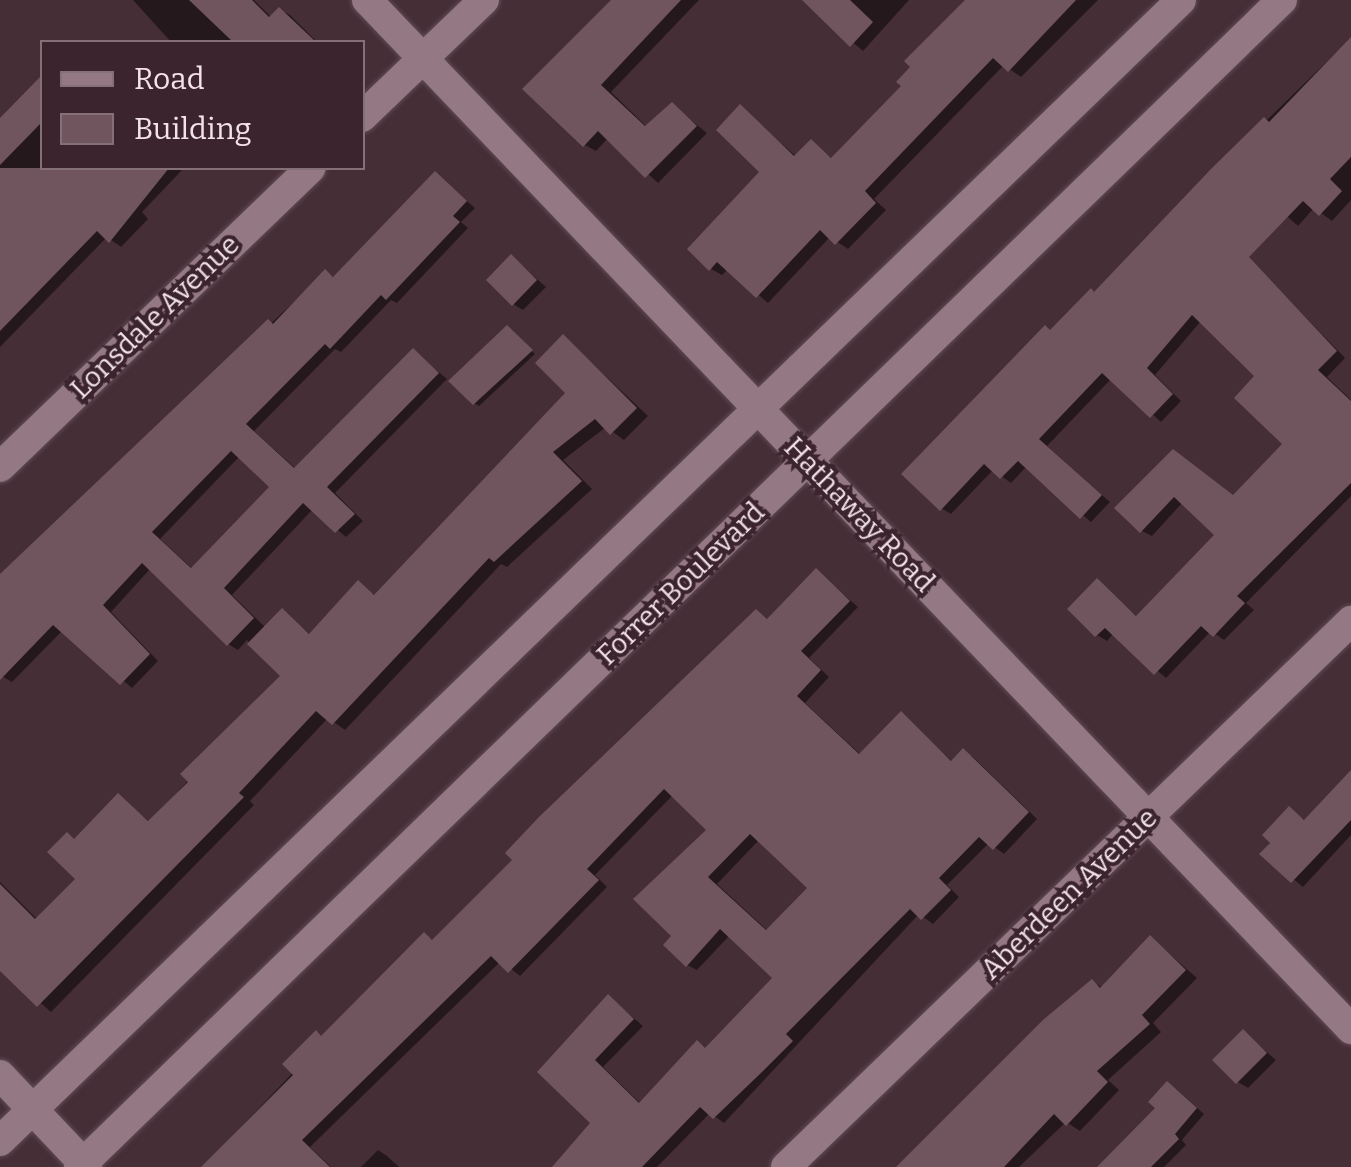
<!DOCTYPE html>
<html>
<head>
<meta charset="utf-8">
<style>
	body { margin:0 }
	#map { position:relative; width:1351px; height:1167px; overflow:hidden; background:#462e37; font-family:Bitter,serif }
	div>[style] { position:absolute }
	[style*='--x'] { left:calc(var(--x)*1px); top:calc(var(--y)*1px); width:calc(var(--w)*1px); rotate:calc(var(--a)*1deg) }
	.shadow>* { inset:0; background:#0007 }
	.building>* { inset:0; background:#70555f }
	.roads { filter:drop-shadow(0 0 2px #5f4b54) drop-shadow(0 0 2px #5f4b54) }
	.minor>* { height:30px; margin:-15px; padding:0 15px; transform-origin:15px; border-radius:15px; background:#947883 }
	span { translate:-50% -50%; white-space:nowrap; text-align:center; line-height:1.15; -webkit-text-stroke:8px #3b242d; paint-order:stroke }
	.street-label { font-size:28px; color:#f3e3e9 }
	.legend { position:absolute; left:40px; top:40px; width:325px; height:130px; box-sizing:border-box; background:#3b242d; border:2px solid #857078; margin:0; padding:12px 18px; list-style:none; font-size:30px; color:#f3e3e9 }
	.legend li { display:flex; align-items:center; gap:20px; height:50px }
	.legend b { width:50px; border:2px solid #857078 }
</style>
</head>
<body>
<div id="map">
	<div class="shadow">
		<i style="clip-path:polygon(133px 0,254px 0,272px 18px,280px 10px,290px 15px,315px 40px,171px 42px)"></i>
		<i style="clip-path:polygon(623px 0,699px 0,611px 92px,647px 127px,672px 105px,707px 133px,658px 183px,608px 138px,596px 151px,585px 145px)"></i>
		<i style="clip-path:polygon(803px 0,909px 0,863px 51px)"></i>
		<i style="clip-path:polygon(968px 0,1098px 0,1021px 77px,1004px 65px,874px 199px,886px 210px,848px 249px,830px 237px,768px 303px,728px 269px,722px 275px,711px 269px,762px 171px,740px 108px,797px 157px,811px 142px,833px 159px,904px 86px)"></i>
		<i style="clip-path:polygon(1351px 38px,1351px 200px,1332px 221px,1314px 208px,1298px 226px,1225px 161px)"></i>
		<i style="clip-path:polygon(36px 85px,42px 89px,42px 168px,184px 168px,142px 212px,148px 219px,121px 247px,107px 237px,0 347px,0 142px)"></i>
		<i style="clip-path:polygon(evenodd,435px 174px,475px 208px,461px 222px,468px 228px,397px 303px,391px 300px,341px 352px,335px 349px,254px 431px,296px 469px,413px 351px,447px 379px,335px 493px,363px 521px,346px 537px,313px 509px,232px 595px,266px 628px,282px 611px,311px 635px,359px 584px,376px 596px,568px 393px,564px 337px,648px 416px,624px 440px,606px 427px,563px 460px,592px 489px,507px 567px,501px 564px,345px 730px,328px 718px,250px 801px,254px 805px,51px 1012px,0 967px,0 882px,38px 920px,78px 879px,76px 840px,119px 796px,150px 822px,284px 676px,247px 640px,238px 650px,228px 644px,151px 568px,111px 612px,158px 661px,132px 688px,63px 630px,12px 682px,0 675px,4px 573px,326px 272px,336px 278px,435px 174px,240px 456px,273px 487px,193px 569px,160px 539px,240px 456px)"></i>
		<i style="clip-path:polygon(1196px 204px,1345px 358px,1327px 377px,1351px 400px,1351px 496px,1246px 603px,1254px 610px,1224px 640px,1211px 631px,1166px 678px,1114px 633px,1107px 641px,1097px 635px,1097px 581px,1139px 618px,1217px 535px,1183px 502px,1152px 536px,1142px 531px,1174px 452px,1234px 497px,1285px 444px,1258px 376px,1201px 321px,1155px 375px,1181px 401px,1161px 422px,1112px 378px,1047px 446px,1110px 502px,1091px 522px,1027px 466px,1011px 483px,993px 470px,951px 514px,941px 508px,1052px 332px)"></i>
		<i style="clip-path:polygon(512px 257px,546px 287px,523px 310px,513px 304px)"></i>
		<i style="clip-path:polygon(511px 331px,535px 354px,479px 406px,474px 403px)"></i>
		<i style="clip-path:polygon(evenodd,816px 571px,858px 607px,809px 658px,829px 677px,805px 703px,861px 755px,901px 714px,953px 762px,963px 751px,973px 757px,1037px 819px,1004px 854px,989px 843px,947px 885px,959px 897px,933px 924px,919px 914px,724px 1123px,710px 1113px,657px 1167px,555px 1167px,594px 1123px,541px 1072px,609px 997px,643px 1026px,603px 1067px,641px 1104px,697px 1043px,707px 1049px,776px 978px,730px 935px,697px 970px,687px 965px,674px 936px,709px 830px,673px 795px,595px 875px,607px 887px,520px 976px,501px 961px,310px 1147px,331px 1167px,203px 1167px,424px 935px,435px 941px,756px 612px,769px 620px,816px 571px,759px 840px,811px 888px,768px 931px,717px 884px,759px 840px)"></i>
		<i style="clip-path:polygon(1351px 774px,1351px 835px,1303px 887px,1263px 854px,1289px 809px,1306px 821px)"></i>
		<i style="clip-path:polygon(1151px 938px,1197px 978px,1153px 1023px,1161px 1032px,1108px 1080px,1119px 1090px,1080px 1131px,1066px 1122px,1019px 1167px,916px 1167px,1093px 982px,1103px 988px)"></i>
		<i style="clip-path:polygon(1243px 1032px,1276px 1060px,1248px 1088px,1238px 1082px)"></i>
		<i style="clip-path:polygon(1176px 1089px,1204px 1114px,1182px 1140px,1186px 1145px,1164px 1167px,1101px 1167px)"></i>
		<i style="clip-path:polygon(378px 1150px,387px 1156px,399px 1167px,361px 1167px)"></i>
	</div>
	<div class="building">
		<i style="clip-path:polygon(189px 0,252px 0,269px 17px,279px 7px,316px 42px,233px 42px)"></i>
		<i style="clip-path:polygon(611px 0,681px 0,601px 85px,645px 126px,672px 102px,697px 126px,645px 178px,598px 131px,583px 147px,522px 89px)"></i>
		<i style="clip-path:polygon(802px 0,850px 0,873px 22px,850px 47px)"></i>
		<i style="clip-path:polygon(965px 0,1076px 0,1008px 72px,993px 58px,865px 191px,876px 203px,835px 245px,820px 230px,756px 298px,717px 262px,709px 271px,687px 249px,759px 172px,716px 130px,740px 104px,794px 156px,811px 139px,831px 158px,901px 86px,896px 82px,910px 67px,904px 61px)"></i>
		<i style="clip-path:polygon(1351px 37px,1351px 157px,1330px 179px,1342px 191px,1319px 216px,1303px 201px,1249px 257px,1337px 351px,1318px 370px,1351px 401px,1351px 483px,1237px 596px,1245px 603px,1213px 637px,1201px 626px,1154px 675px,1105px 628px,1095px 637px,1067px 609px,1097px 578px,1136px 616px,1214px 535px,1174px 497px,1140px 533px,1114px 508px,1173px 449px,1233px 495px,1282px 444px,1234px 398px,1254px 376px,1192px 315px,1147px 368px,1173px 394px,1150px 418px,1102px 373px,1039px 439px,1102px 495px,1080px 519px,1018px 461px,1000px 479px,984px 464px,940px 511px,901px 474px,1045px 325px,1050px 330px,1091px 288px,1094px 292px,1212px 168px,1264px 117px,1269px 122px)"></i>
		<i style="clip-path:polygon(42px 75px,42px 122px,0 165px,0 118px)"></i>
		<i style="clip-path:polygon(0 168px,169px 168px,109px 243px,97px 231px,0 331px)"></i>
		<i style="clip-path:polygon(evenodd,435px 171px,467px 201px,453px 216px,460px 222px,386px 300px,381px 295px,330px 349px,325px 344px,246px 424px,294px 468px,413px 348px,439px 373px,327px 487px,355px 514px,335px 533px,303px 503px,224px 588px,254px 618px,227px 646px,142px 563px,103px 605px,150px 654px,120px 685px,53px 625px,0 680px,0 574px,268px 319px,273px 324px,325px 269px,333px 277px,435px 171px,231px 451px,269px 487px,191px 568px,152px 532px,231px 451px)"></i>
		<i style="clip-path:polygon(511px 254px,537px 280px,512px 306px,486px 280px)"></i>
		<i style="clip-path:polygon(507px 325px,533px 350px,473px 405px,448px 381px)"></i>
		<i style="clip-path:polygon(563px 334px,637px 408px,610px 435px,595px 419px,553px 452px,582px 481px,494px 562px,489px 558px,332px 725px,316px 711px,239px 793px,244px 797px,37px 1007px,0 971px,0 884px,35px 919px,75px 879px,47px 852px,67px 832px,74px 839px,118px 793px,148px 821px,188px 782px,180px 774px,280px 676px,247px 644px,282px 608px,309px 634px,358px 580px,374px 595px,565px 393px,535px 363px)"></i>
		<i style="clip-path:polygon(evenodd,816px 568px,850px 601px,801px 651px,821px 670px,797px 696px,859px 754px,901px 711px,951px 761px,963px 748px,1029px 812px,993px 850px,979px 837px,939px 878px,951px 890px,921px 920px,910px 909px,786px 1034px,793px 1041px,762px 1072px,713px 1119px,700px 1107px,642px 1167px,552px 1167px,590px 1123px,537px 1072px,608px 994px,634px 1019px,595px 1060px,639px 1103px,697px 1040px,705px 1048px,772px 978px,720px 929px,686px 967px,663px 945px,671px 936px,633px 899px,706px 830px,664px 789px,587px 869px,599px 880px,508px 973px,491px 956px,302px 1140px,330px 1167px,201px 1167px,293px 1075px,282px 1064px,316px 1030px,321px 1036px,424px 932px,432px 940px,512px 860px,505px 853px,539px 817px,756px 609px,767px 619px,816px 568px,750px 834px,807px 888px,766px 930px,708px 877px,750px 834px)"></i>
		<i style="clip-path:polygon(1351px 770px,1351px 820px,1291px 883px,1259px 854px,1270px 843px,1262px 835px,1289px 806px,1304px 820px)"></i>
		<i style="clip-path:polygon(1150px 935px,1186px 970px,1142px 1015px,1150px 1024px,1097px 1071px,1108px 1082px,1066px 1126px,1054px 1114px,1004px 1167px,896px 1167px,1043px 1020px,1092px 979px,1100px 988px)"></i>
		<i style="clip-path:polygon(1243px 1029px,1267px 1053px,1236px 1084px,1212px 1060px)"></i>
		<i style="clip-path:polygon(1167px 1081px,1197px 1108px,1175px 1134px,1179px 1139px,1151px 1167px,1097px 1167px,1155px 1108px,1148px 1102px)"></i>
	</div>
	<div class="roads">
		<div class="minor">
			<i style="--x:367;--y:0;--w:1424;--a:46.28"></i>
			<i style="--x:362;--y:117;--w:169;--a:-43.8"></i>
			<i style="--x:0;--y:467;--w:431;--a:-43.9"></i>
			<i style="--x:0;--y:1075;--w:127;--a:46.6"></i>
			<i style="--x:0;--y:1141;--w:1642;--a:-44.01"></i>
			<i style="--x:79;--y:1167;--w:1676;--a:-44.13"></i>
			<i style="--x:786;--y:1167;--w:786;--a:-44.02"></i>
		</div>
	</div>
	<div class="street-label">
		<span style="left:155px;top:317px;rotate:-44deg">Lonsdale Avenue</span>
		<span style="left:859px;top:515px;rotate:46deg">Hathaway Road</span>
		<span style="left:681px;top:584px;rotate:-44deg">Forrer Boulevard</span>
		<span style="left:1069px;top:894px;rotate:-44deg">Aberdeen Avenue</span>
	</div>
	<ul class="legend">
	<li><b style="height:12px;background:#947883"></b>Road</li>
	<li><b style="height:28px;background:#70555f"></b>Building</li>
	</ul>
</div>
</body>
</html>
